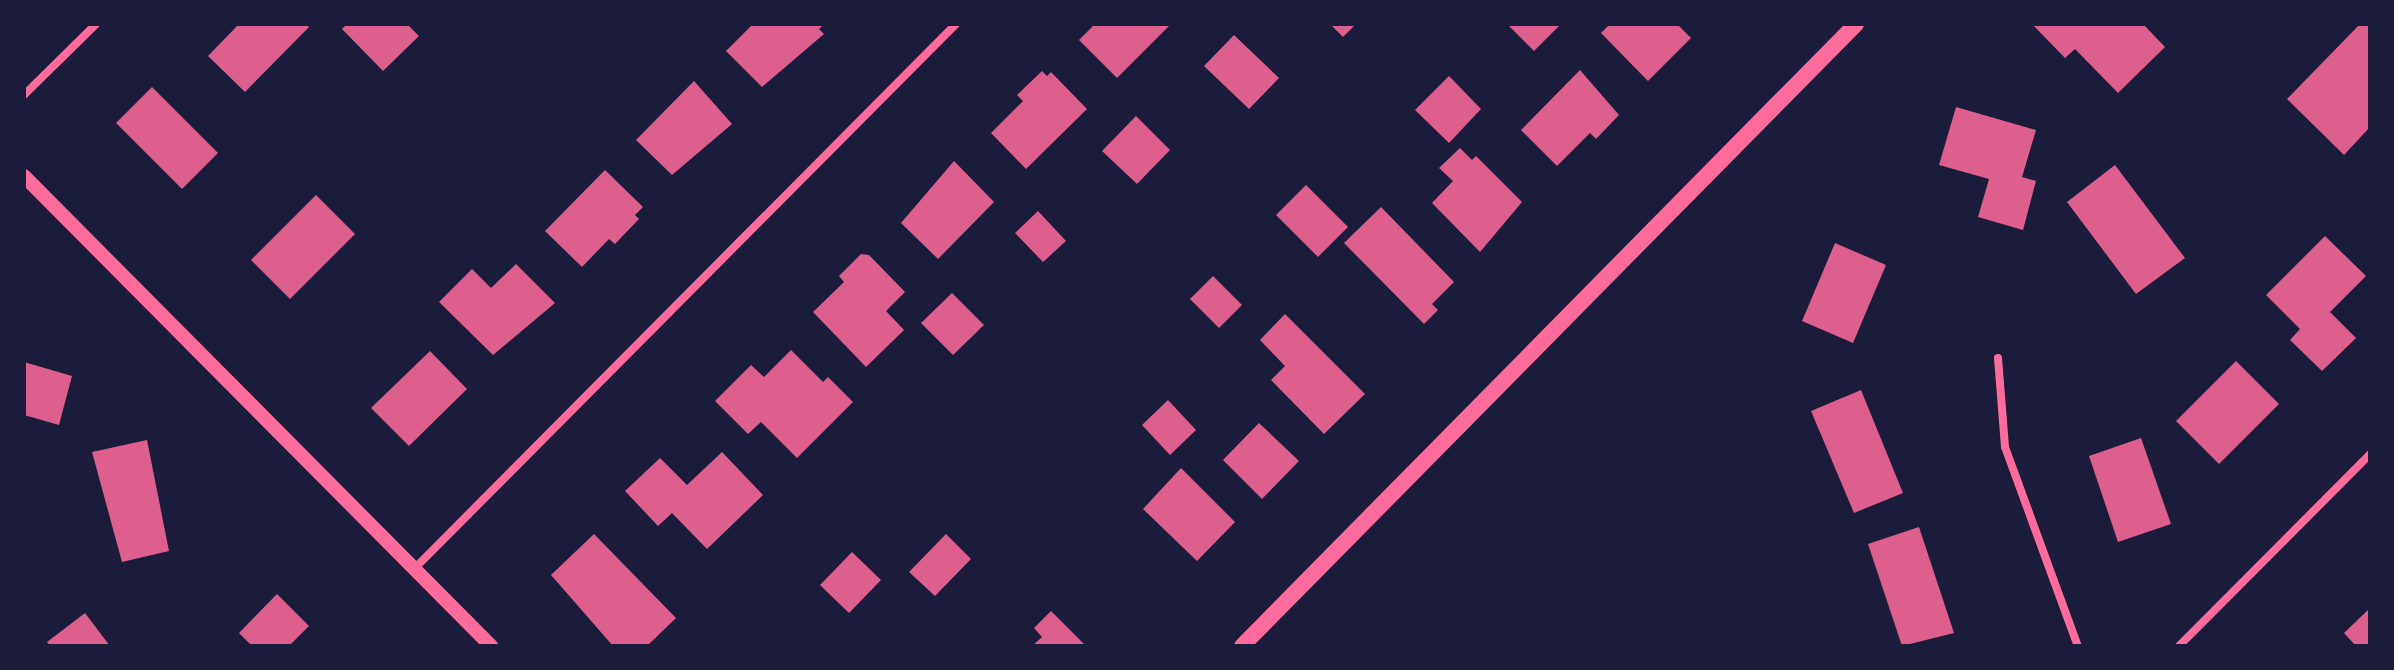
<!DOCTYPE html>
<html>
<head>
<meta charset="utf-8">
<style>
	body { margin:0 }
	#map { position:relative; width:2394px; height:670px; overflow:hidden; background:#1b1b3a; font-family:Lato,sans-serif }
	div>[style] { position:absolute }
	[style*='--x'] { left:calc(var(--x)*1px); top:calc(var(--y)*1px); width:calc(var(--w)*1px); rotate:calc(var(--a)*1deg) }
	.building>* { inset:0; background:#dd5f8e }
	.minor>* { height:8px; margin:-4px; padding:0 4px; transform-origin:4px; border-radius:4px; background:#ff6b9d }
	.tertiary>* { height:14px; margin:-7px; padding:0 7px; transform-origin:7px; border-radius:7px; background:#ff6b9d }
	.secondary>* { height:16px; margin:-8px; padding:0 8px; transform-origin:8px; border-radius:8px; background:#ff6b9d }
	span { translate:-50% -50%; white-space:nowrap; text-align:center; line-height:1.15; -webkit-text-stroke:6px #1b1b3a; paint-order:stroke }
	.frame { position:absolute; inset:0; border:26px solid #1b1b3a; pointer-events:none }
</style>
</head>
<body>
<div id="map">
	<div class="building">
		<i style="clip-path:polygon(239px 24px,306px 24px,309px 27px,245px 92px,208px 56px)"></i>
		<i style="clip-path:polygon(347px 24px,407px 24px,419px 36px,383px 71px,342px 29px)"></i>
		<i style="clip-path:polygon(753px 24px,824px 24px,819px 29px,824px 34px,762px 87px,726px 51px)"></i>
		<i style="clip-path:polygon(1095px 24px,1171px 24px,1117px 78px,1079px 40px)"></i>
		<i style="clip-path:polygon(1330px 24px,1356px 24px,1343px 37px)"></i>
		<i style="clip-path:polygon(1507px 24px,1561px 24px,1534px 51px)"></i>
		<i style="clip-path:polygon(1610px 24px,1677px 24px,1691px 38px,1648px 81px,1601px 33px)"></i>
		<i style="clip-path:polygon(2032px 24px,2143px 24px,2165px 47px,2118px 93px,2075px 49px,2065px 58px)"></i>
		<i style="clip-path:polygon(2360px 24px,2370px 24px,2370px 127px,2344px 155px,2287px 99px)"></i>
		<i style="clip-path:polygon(1234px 35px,1279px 78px,1249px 109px,1204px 66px)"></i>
		<i style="clip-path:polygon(1580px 70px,1619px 115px,1596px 139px,1590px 133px,1557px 166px,1521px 130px)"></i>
		<i style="clip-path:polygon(1042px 71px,1047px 76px,1051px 72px,1087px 109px,1026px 169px,991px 133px,1023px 101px,1017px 95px)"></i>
		<i style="clip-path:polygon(1449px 76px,1481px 109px,1449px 143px,1415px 110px)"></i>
		<i style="clip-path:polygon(694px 81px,732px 124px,672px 175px,636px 140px)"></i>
		<i style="clip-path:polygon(152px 87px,218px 153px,182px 189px,116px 123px)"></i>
		<i style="clip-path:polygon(1956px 107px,2036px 130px,2022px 177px,2036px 181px,2023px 230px,1978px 217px,1989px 179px,1939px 165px)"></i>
		<i style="clip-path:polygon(1136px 116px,1170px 150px,1137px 184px,1102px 151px)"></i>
		<i style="clip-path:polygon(1460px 148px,1472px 160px,1476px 156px,1522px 202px,1480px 252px,1432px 203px,1453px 181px,1439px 168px)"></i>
		<i style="clip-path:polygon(954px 161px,994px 202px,938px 259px,901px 223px)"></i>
		<i style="clip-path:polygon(2115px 165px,2185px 258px,2136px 294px,2067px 202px)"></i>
		<i style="clip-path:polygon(605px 170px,643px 207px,635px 215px,639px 219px,615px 244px,609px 239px,582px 267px,545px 231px)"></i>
		<i style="clip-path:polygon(1306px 185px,1348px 227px,1318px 257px,1276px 215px)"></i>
		<i style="clip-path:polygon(316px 195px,355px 234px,290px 299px,251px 260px)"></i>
		<i style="clip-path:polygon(1381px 207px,1454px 282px,1432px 304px,1438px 310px,1424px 324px,1344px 243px)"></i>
		<i style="clip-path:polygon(1038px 211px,1066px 241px,1043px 262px,1015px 233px)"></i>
		<i style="clip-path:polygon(2325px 236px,2366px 276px,2330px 312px,2356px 338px,2322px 371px,2290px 340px,2300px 329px,2266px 295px)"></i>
		<i style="clip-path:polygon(1835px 243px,1886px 265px,1853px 343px,1802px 321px)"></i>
		<i style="clip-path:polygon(861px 254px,869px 255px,905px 292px,886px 311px,904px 330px,866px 367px,813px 312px,844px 282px,839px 276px)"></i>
		<i style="clip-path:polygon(516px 264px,555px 303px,493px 355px,439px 302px,472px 269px,491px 288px)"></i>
		<i style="clip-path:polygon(1213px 276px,1242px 305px,1219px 328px,1190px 299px)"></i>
		<i style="clip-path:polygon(952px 293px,984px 325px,953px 355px,921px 323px)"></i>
		<i style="clip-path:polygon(1285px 314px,1365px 394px,1324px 434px,1271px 380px,1285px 366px,1260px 340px)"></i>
		<i style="clip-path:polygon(791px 350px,823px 382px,828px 377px,853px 402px,797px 458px,761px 422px,748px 434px,715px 401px,751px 365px,764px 377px)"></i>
		<i style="clip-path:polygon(430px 351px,467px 389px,409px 446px,371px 408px)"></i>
		<i style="clip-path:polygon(2236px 361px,2279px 404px,2219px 464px,2176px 421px)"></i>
		<i style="clip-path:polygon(24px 362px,72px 376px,59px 425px,24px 415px)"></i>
		<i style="clip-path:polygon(1861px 390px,1903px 493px,1854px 513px,1811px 411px)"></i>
		<i style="clip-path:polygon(1168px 400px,1196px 430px,1170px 455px,1142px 425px)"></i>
		<i style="clip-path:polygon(1259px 423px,1299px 461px,1262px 499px,1223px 460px)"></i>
		<i style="clip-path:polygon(2141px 438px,2171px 524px,2118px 542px,2089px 456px)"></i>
		<i style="clip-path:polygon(147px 440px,169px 551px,122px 562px,92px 452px)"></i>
		<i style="clip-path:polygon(722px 452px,763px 495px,707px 549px,672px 513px,658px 526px,625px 491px,660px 458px,687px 485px)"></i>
		<i style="clip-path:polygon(1181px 468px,1235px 522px,1197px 561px,1143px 509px)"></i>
		<i style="clip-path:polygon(1919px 527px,1954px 633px,1902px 646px,1868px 544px)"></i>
		<i style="clip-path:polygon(594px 534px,676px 618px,647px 646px,613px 646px,551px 575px)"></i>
		<i style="clip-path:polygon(946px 534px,971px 559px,935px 596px,909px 572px)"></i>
		<i style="clip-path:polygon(852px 552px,881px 580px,849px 613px,820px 585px)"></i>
		<i style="clip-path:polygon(277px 594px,309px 626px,289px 646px,252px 646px,239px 633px)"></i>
		<i style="clip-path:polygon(2370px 608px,2370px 646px,2356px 646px,2344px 633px)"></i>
		<i style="clip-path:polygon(1051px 611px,1086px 646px,1032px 646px,1042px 637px,1034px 628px)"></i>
		<i style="clip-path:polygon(85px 613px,110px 646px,50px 646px,47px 642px)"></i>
	</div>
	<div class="minor">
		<i style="--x:24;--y:95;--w:101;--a:-44.6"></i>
		<i style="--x:1998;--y:358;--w:89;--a:85.5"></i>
		<i style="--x:2005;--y:447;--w:212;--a:69.9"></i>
		<i style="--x:415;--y:568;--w:767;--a:-45.16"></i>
		<i style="--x:2179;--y:646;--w:271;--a:-45.1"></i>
	</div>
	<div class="tertiary">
		<i style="--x:24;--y:176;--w:663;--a:45.18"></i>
	</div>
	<div class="secondary">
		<i style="--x:1242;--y:646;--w:874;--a:-45.37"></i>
	</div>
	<div class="frame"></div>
</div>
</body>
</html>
